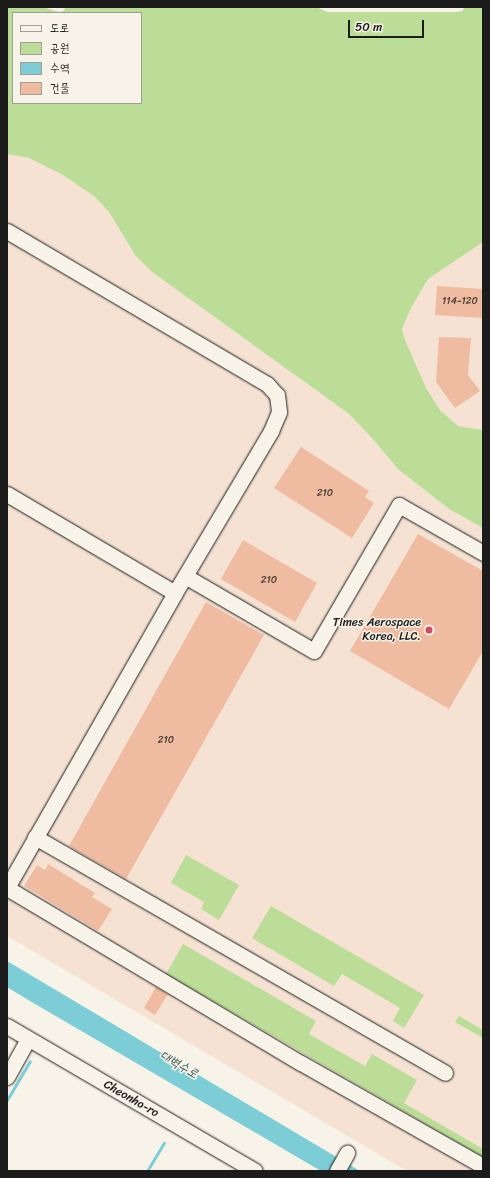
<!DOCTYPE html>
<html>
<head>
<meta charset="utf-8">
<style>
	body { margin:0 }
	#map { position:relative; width:490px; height:1178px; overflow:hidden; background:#f7f3e8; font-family:Sriracha,"Poor Story",sans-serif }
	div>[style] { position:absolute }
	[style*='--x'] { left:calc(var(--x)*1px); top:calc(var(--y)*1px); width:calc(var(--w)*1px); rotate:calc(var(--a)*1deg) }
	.built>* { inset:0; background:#f5e2d3 }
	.green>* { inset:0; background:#bbdd97 }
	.water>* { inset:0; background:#7ccdd5 }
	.stream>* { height:3px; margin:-1.5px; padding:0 1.5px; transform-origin:1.5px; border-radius:1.5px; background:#7ccdd5 }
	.building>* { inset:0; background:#efbba1 }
	.roads { filter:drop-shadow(0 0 1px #1c1c1c) drop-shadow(0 0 1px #1c1c1c) }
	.minor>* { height:15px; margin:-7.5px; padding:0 7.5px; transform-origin:7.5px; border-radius:7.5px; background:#f7f3e8 }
	.dots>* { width:11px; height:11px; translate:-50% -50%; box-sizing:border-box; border:2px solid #f7f3e8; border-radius:50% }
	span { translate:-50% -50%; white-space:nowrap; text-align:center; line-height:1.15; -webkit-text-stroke:3px #f7f3e8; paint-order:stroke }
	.number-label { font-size:10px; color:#51443d }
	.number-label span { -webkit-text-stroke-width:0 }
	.poi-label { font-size:12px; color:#1c1c1c }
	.right { translate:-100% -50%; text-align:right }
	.street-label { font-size:12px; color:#1c1c1c }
	.water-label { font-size:13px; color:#3e5a5d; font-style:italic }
	.frame { position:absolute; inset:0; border:8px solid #1c1c1c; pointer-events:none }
	.legend { position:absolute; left:12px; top:12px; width:130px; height:92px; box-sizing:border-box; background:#f7f3e8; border:1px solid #9f9d96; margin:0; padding:5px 7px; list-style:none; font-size:12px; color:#1c1c1c }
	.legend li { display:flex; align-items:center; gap:8px; height:20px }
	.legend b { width:20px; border:1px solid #9f9d96 }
	.scale { position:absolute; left:348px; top:20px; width:76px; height:18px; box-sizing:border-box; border:2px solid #1c1c1c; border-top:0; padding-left:5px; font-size:12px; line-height:14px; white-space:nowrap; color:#1c1c1c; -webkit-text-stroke:3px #f7f3e8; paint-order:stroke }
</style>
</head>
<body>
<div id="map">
	<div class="built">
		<i style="clip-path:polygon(7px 154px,29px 158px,63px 175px,95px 197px,109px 212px,135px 255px,152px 272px,348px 413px,372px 438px,398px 469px,449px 509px,483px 528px,483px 1171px,407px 1171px,7px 936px)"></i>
		<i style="clip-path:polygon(483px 242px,483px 430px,458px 426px,440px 410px,426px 388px,405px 340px,402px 329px,411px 308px,428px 279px)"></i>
	</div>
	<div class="green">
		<i style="clip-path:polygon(evenodd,7px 7px,43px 7px,59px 12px,63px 11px,66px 7px,316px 7px,328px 12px,455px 12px,462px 11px,465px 7px,483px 7px,483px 242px,428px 279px,411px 308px,402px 329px,405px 340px,426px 388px,440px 410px,458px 426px,483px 430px,483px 528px,449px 509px,398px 469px,372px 438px,348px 413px,152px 272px,135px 255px,109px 212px,95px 197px,63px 175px,29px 158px,7px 154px,7px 7px,13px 13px,141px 13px,141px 103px,13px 103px,13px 13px)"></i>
		<i style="clip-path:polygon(186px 855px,239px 885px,219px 920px,201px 909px,204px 902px,171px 883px)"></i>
		<i style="clip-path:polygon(271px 906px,424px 995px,404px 1028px,393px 1021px,400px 1008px,342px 974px,334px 986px,252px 938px)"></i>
		<i style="clip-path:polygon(183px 944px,316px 1021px,309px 1034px,365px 1066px,372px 1054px,417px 1080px,404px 1103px,483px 1149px,483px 1157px,166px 974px)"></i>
		<i style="clip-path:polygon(459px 1016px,483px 1030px,483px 1038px,455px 1022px)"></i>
	</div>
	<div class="water">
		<i style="clip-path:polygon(7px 961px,360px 1171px,321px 1171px,30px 1001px,7px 987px)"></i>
	</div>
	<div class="stream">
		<i style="--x:7;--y:1100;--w:45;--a:-59.5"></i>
		<i style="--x:147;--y:1171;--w:33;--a:-59"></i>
	</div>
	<div class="building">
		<i style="clip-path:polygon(437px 286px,483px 289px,483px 318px,435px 315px)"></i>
		<i style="clip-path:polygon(439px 337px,471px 338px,468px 375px,480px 391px,455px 408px,436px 382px)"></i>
		<i style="clip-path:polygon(301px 447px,369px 491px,365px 497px,374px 503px,352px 538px,274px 488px)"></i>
		<i style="clip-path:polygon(418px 534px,483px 571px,483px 651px,449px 709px,350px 651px)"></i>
		<i style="clip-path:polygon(243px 540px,317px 583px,295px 622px,221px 579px)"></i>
		<i style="clip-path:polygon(206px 602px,264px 635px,126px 879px,69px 846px)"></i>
		<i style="clip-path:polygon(48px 864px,95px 893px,92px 897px,112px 909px,98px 931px,24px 886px,37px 865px,45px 870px)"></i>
		<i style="clip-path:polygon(156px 987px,168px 994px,155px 1015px,144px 1008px)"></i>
	</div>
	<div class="roads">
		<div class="minor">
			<i style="--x:7;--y:231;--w:302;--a:30.5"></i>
			<i style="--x:267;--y:384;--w:15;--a:48"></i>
			<i style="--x:277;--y:395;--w:17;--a:83"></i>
			<i style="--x:279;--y:412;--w:21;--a:113"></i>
			<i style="--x:271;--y:431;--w:188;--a:120.7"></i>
			<i style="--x:175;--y:593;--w:339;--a:119.7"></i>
			<i style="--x:7;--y:494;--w:195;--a:30.5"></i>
			<i style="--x:185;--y:576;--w:149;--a:30.2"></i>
			<i style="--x:314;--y:651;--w:169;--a:-59.8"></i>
			<i style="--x:399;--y:505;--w:97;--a:29.7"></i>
			<i style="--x:35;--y:837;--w:473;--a:29.9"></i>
			<i style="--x:7;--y:888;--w:342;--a:30.8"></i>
			<i style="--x:301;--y:1063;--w:209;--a:29.5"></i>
			<i style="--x:7;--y:1026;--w:287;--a:30.3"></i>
			<i style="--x:7;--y:1077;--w:43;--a:-61.1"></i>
			<i style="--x:337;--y:1171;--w:21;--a:-61"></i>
		</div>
	</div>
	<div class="dots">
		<i style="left:429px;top:630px;background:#d1495b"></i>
	</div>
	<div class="number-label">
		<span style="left:460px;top:302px">114-120</span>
		<span style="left:325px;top:494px">210</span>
		<span style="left:269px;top:581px">210</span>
		<span style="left:166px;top:741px">210</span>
	</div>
	<div class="poi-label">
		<span class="right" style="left:421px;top:630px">Times Aerospace<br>Korea, LLC.</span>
	</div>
	<div class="street-label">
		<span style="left:131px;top:1099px;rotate:30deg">Cheonho-ro</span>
	</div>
	<div class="water-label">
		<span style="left:179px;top:1065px;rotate:30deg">대벽수로</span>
	</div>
	<div class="frame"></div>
	<ul class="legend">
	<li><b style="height:5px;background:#f7f3e8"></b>도로</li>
	<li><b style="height:11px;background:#bbdd97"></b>공원</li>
	<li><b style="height:11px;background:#7ccdd5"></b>수역</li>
	<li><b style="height:11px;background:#efbba1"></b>건물</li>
	</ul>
	<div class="scale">50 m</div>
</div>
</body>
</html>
